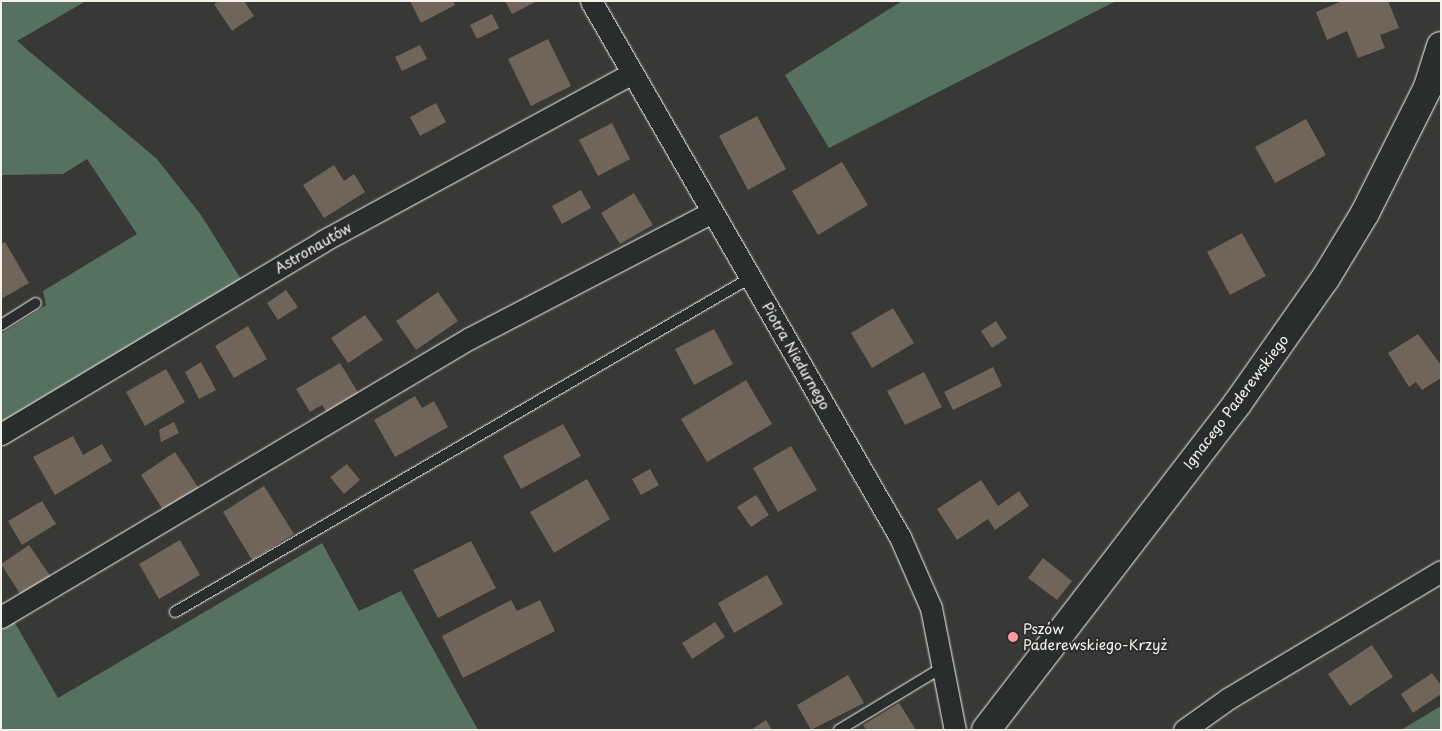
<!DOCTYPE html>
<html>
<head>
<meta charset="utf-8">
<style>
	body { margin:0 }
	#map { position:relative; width:1442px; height:731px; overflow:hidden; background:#383836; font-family:"Playpen Sans",sans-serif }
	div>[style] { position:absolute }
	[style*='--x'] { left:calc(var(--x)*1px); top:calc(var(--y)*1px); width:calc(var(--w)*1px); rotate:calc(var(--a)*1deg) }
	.green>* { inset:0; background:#567160 }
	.building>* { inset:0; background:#716458 }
	.roads { filter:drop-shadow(0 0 1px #f4f1e8) drop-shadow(0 0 1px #f4f1e8) }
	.lane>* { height:10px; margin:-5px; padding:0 5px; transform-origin:5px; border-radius:5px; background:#2a2d2e }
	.street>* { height:21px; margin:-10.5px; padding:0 10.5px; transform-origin:10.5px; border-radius:10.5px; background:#2a2d2e }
	.secondary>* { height:28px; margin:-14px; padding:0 14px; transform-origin:14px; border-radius:14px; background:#2a2d2e }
	.dots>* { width:14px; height:14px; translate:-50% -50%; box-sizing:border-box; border:2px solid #2a2d2e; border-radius:50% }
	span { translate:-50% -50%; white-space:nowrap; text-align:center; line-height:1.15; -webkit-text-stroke:4px #2a2d2e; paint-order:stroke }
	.street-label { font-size:14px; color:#f4f1e8 }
	.poi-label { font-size:14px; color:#f4f1e8 }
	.left { translate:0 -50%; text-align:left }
	.frame { position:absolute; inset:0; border:2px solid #f4f1e8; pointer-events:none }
</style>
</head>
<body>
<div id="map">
	<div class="green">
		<i style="clip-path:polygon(1px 1px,86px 1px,17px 41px,157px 159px,201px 215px,241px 279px,1px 424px,1px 334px,46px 305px,43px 291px,137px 234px,87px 159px,63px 174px,1px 175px)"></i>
		<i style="clip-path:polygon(902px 1px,1116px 1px,829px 148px,785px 75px)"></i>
		<i style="clip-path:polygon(322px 543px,359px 611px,401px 591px,478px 730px,1px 730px,1px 629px,14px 621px,58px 698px)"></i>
		<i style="clip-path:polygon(1441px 706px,1441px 730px,1401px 730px)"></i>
	</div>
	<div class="building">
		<i style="clip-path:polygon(219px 1px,244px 1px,254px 16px,232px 31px,214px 4px)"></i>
		<i style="clip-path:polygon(410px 1px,453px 1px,455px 5px,421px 23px)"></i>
		<i style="clip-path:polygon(505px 1px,537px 1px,512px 14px)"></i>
		<i style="clip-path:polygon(1342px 1px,1388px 1px,1399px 28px,1380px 35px,1385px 48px,1358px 58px,1347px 31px,1327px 40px,1316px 12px)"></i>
		<i style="clip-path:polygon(492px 14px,499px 28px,477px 39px,470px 25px)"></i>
		<i style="clip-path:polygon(548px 39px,571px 86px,531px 106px,508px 59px)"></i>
		<i style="clip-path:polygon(420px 45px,427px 59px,402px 71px,395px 57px)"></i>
		<i style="clip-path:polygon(436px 103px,446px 122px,420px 136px,410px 117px)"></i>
		<i style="clip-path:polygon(757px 116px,786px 169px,748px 190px,719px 136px)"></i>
		<i style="clip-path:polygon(1306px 119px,1326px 155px,1275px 183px,1255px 147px)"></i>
		<i style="clip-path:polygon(612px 123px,630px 159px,598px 176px,579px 140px)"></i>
		<i style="clip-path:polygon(842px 162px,868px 205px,818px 235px,792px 191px)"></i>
		<i style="clip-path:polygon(334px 165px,344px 181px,354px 174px,365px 192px,324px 218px,303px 185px)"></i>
		<i style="clip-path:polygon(581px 190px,591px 208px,562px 224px,552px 206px)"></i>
		<i style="clip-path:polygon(634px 193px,653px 225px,620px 244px,601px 213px)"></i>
		<i style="clip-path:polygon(1242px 233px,1266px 276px,1230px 295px,1207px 252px)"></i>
		<i style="clip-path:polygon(5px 242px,29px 283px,1px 299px,1px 244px)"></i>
		<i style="clip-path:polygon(286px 290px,298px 307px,278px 320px,267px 303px)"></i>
		<i style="clip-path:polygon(438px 292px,458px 321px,416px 350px,396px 321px)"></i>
		<i style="clip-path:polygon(893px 308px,914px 343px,872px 368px,851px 333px)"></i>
		<i style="clip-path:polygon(365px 315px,383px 340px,348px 363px,331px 338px)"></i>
		<i style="clip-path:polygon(996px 321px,1007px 338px,992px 348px,981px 331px)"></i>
		<i style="clip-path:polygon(248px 326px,267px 359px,234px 378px,215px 346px)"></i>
		<i style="clip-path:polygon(714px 329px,733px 364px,694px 385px,675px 349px)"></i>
		<i style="clip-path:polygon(1418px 334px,1441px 365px,1441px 378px,1422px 390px,1416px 382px,1409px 387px,1388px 353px)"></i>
		<i style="clip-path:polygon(201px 362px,216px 390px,199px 399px,185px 372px)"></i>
		<i style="clip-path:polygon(340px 363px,359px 394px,327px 413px,322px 405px,310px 412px,296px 389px)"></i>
		<i style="clip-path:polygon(993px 367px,1002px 386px,953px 410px,944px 392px)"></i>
		<i style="clip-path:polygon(166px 369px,185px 402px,145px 426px,126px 392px)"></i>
		<i style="clip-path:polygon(924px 372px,942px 407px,905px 425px,887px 391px)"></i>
		<i style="clip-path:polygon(746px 380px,772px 424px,707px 462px,681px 419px)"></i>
		<i style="clip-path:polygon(415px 396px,422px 408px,434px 401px,448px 427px,395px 457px,374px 420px)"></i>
		<i style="clip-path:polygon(174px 422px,179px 433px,161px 442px,159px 430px)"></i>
		<i style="clip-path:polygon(563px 424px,581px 456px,521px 489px,503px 456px)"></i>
		<i style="clip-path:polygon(73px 436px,83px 455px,102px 444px,112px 461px,55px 495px,33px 457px)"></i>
		<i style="clip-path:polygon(791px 446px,817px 490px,778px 512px,753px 468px)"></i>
		<i style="clip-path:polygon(175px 452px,200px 490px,165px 513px,141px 475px)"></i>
		<i style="clip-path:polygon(347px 464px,360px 480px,344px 494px,330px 477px)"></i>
		<i style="clip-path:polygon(650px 469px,659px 485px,641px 495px,632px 479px)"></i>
		<i style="clip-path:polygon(587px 479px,610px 519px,554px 553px,530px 512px)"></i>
		<i style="clip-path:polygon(981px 480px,998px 506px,1019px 491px,1029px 506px,995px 530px,988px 519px,957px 540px,937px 509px)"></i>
		<i style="clip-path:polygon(264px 486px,294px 534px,252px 560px,223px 512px)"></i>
		<i style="clip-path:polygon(756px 495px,769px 515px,751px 527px,737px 507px)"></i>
		<i style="clip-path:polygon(42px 501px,56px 524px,22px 545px,8px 521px)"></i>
		<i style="clip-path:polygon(180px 540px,200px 575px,159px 599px,139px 564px)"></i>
		<i style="clip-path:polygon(471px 541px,496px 588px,438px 618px,413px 570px)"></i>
		<i style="clip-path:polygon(29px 545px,51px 577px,22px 597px,1px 564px)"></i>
		<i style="clip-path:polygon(1043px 558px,1072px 581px,1057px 600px,1028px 578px)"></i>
		<i style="clip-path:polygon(767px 575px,783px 604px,734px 633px,718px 603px)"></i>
		<i style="clip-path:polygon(511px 600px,517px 611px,540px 600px,555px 631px,463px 678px,442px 636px)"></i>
		<i style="clip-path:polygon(715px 622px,725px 637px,692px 659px,682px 643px)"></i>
		<i style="clip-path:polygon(1372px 645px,1393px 677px,1350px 706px,1328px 674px)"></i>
		<i style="clip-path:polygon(1432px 673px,1441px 685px,1441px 694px,1413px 713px,1401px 694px)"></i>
		<i style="clip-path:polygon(848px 675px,864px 703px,811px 730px,797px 705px)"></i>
		<i style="clip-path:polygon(899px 703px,916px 730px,866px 730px,863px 725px)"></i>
		<i style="clip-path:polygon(766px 720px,772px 730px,751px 730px)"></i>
	</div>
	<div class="roads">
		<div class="lane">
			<i style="--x:1;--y:325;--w:41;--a:-32.2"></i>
			<i style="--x:175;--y:612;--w:665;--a:-30.15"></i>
			<i style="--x:839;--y:730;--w:122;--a:-31.2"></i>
		</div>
		<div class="street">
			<i style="--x:591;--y:1;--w:619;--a:60.04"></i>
			<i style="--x:900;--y:537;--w:77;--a:66.4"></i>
			<i style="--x:931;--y:608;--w:124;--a:78.9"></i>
			<i style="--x:1;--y:434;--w:375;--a:-30.9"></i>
			<i style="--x:323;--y:241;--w:352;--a:-28.5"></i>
			<i style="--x:1;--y:617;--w:546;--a:-30.75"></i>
			<i style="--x:470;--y:338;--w:273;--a:-27.5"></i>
			<i style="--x:1184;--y:730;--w:55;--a:-35.4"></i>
			<i style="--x:1229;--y:698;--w:247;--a:-30.9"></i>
		</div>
		<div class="secondary">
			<i style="--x:986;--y:730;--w:411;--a:-52.4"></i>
			<i style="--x:1237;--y:404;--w:153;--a:-54.9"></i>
			<i style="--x:1325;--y:279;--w:77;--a:-58.8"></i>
			<i style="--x:1365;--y:213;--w:141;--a:-63.4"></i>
			<i style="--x:1428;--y:87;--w:43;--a:-72.4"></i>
		</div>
	</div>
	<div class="dots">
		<i style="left:1013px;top:637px;background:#ff9aa2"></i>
	</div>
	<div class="street-label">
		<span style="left:313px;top:248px;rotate:-30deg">Astronautów</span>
		<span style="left:796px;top:356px;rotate:60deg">Piotra Niedurnego</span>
		<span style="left:1236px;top:402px;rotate:-53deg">Ignacego Paderewskiego</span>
	</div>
	<div class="poi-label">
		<span class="left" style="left:1023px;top:637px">Pszów<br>Paderewskiego-Krzyż</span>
	</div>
	<div class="frame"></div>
</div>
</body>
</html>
